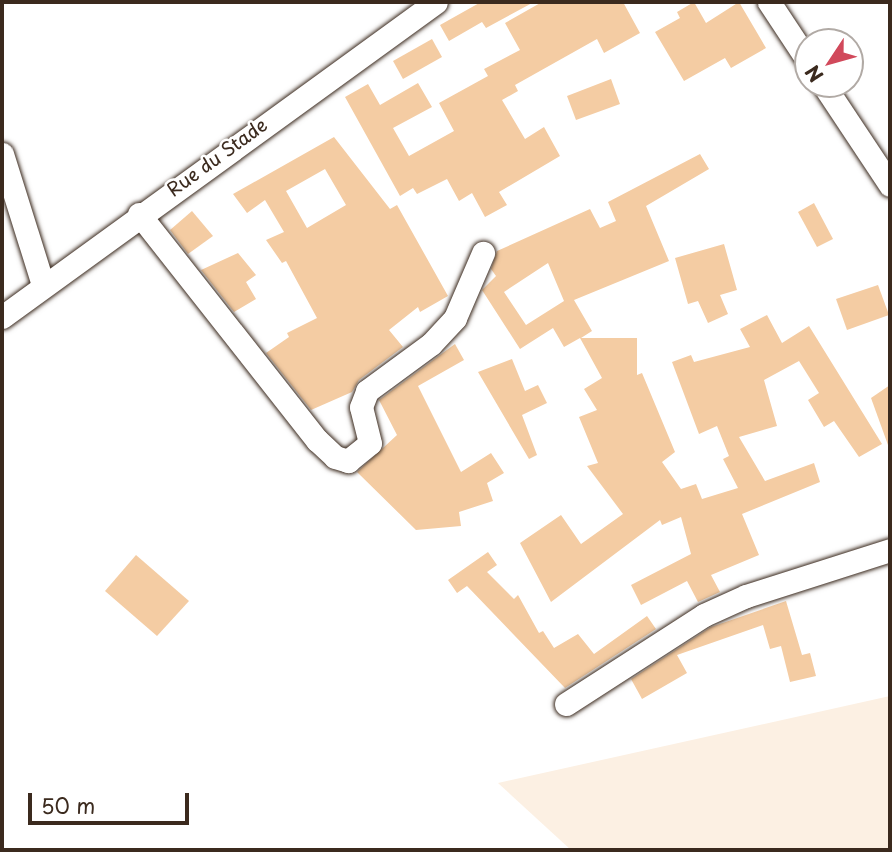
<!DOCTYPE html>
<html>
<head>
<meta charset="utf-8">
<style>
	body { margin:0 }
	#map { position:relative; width:892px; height:852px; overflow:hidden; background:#fff; font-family:"Playpen Sans",sans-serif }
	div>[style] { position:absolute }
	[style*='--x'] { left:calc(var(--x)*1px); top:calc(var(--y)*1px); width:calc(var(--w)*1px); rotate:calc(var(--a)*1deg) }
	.built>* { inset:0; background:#fcf0e3 }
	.building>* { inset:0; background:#f4cca3 }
	.roads { filter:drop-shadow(0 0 2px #3b2a1e) drop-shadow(0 0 2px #3b2a1e) }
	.minor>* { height:23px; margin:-11.5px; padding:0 11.5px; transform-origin:11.5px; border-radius:11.5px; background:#fff }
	span { translate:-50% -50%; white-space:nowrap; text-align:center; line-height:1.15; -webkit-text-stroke:5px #fff; paint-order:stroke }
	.street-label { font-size:19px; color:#3b2a1e }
	.frame { position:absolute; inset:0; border:4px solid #3b2a1e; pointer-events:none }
	.north { position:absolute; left:794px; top:28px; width:70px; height:70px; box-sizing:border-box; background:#fff; border:2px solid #b1aaa5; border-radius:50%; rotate:234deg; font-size:19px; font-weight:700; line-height:28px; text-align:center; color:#3b2a1e }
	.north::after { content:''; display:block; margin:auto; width:24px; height:32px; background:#d1495b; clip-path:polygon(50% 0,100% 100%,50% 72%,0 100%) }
	.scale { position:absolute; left:28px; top:793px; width:161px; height:32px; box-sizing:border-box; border:4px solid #3b2a1e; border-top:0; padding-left:9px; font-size:21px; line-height:24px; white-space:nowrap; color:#3b2a1e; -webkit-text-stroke:5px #fff; paint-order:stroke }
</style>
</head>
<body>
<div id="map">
	<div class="built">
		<i style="clip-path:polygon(890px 696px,890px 850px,571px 850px,498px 783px)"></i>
	</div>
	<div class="building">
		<i style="clip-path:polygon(481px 2px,534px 2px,486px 28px,482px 22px,449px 41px,440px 25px)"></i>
		<i style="clip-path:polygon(542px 2px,623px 2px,640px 33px,604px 53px,597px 39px,515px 85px,518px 91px,502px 100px,525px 139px,544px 127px,560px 156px,499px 192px,507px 205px,485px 217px,472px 193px,459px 201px,447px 179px,417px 194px,413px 188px,400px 196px,345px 97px,368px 84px,380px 105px,418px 83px,432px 107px,393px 128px,409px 156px,454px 131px,439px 103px,488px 76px,484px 69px,520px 50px,505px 23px)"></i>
		<i style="clip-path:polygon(694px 2px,706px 23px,739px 2px,766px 48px,731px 68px,725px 58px,684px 81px,655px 32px,680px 18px,677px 12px)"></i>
		<i style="clip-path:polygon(432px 39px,442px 57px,403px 79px,393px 61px)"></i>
		<i style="clip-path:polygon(611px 79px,620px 104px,576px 120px,567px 96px)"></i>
		<i style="clip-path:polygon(evenodd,334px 137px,390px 209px,397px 205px,448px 296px,420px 312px,418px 307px,389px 330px,403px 347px,359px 380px,352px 392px,311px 410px,266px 353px,289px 337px,287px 333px,317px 318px,286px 261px,282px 263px,266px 240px,284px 232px,265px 200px,247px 213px,233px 194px,334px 137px,325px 169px,346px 205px,307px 228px,286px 191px,325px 169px)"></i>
		<i style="clip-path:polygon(evenodd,700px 154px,709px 169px,646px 206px,669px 261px,574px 300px,592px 331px,581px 338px,637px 338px,637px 375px,642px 373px,675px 452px,662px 462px,681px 489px,696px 484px,702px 499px,738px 488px,723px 459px,729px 456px,717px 426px,699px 434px,672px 362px,691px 355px,694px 362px,750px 347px,740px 329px,767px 315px,782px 343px,809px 326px,882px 444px,859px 457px,834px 421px,824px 427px,808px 400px,819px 393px,799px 361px,764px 380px,777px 426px,739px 437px,765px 481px,814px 463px,820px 482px,742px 514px,759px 555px,711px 575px,720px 592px,698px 602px,687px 581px,641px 605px,631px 585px,691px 554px,681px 517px,662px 525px,660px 520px,551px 602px,520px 543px,561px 515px,581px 544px,623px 514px,587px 466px,598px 463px,579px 417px,597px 410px,584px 389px,602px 378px,580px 338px,564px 347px,553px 328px,520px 349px,482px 290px,496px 276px,491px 269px,497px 251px,590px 209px,600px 228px,616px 221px,608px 202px,700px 154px,548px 263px,564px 301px,526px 325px,504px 292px,548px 263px)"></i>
		<i style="clip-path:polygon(814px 203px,833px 239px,817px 247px,798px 212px)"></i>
		<i style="clip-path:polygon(192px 211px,213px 236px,188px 254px,170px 230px)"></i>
		<i style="clip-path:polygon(724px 244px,737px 290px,720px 295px,728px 314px,708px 323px,698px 301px,688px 304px,675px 258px)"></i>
		<i style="clip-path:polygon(238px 253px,256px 275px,246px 282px,256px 299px,234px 312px,201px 270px)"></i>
		<i style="clip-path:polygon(878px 285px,889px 315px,847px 330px,836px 299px)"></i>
		<i style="clip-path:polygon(455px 344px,464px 360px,418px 386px,461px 472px,491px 453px,504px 473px,487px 483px,493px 501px,459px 512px,461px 526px,416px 530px,357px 472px,397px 435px,379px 400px)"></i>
		<i style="clip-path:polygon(512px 359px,525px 391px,538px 385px,547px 403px,522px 415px,537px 455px,529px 459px,478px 372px)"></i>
		<i style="clip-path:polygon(890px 385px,890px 445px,888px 445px,871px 398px)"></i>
		<i style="clip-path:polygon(488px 552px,497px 565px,487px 572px,514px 599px,518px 595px,539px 633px,543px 631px,554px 648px,578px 634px,594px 654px,647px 616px,656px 629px,565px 688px,467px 586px,457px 593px,448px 580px)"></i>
		<i style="clip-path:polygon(136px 555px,189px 601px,157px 636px,105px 591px)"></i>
		<i style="clip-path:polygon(786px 601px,802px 655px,810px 653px,816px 676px,790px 682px,781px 646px,770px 649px,763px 625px,677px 655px,687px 673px,642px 699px,631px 679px,711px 627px)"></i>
	</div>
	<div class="roads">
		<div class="minor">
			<i style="--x:769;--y:2;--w:71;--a:56.5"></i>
			<i style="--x:823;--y:84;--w:121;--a:56.4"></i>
			<i style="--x:2;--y:154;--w:137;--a:72.6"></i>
			<i style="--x:139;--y:214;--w:288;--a:51.8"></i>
			<i style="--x:317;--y:440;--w:25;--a:43"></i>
			<i style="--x:335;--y:457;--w:14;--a:17"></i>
			<i style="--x:348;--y:461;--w:28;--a:-39"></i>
			<i style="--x:370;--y:443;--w:37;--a:-104"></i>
			<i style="--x:361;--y:407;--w:17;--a:-69"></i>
			<i style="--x:367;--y:391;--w:79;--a:-36.3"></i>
			<i style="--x:431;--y:344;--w:35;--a:-47"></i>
			<i style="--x:455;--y:318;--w:71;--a:-66.7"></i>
			<i style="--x:2;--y:317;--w:536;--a:-35.97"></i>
			<i style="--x:566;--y:704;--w:164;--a:-32.8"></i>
			<i style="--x:704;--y:615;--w:46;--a:-24.3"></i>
			<i style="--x:746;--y:596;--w:151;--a:-17.7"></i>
		</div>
	</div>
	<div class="street-label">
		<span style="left:217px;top:157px;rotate:-36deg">Rue du Stade</span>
	</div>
	<div class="frame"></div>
	<div class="north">N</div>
	<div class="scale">50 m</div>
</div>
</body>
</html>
